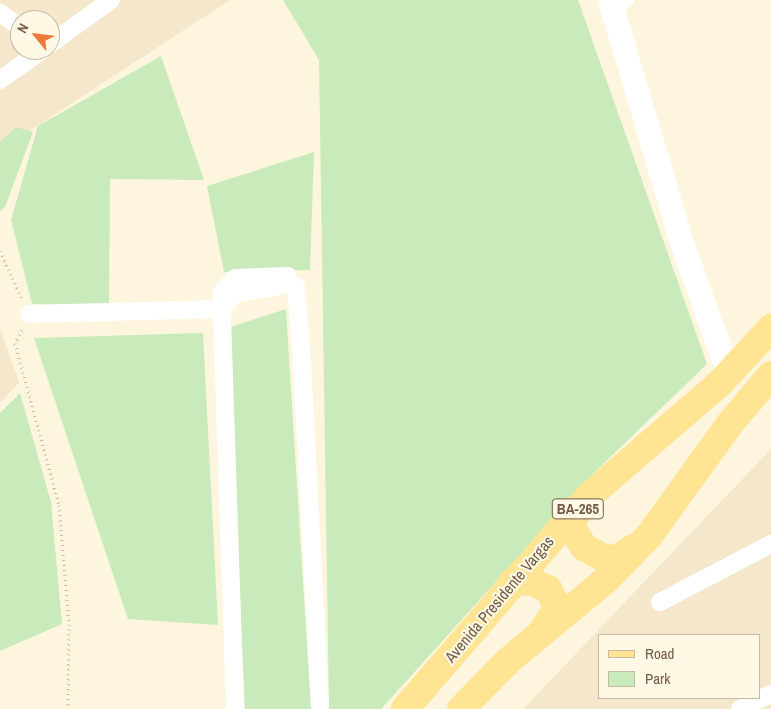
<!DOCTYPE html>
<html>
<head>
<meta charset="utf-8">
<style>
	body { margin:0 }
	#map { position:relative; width:771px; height:709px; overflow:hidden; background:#fdf5dd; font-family:"Archivo Narrow",sans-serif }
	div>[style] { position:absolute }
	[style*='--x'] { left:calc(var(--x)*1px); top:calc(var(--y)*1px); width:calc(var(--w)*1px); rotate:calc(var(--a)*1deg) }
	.residential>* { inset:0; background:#f5e7cc }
	.green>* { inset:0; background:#c9ebbc }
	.path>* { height:3px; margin-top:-1.5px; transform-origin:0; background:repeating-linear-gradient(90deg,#d8b897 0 1px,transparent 0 5px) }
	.lane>* { height:9px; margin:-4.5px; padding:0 4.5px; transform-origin:4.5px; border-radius:4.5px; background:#fff }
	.street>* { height:18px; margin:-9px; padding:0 9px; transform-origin:9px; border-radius:9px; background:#fff }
	.secondary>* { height:24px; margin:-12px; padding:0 12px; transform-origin:12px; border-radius:12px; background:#fff }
	.primary>* { height:28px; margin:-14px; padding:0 14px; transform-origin:14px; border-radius:14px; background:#ffe493 }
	span { translate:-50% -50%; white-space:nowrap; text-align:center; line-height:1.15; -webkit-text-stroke:4px #fff8e5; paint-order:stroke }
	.shield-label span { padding:1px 4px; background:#fff8e5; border:1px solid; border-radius:4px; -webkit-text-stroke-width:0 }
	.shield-label { font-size:15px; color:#745b45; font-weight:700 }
	.street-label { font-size:16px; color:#745b45 }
	.legend { position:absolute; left:598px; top:634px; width:162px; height:65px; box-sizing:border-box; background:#fff8e5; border:1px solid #c7b9a5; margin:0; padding:6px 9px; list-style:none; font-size:15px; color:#745b45 }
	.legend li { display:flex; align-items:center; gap:10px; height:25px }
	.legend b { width:25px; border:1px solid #c7b9a5 }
	.north { position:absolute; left:10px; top:10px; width:50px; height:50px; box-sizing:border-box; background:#fff8e5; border:1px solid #c7b9a5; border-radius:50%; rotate:299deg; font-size:14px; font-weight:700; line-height:20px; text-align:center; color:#745b45 }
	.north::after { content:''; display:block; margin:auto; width:18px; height:22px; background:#ef793b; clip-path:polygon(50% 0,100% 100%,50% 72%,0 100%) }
</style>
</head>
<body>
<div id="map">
	<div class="residential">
		<i style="clip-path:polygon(evenodd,0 0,230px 0,0 150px,0 0,20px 20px,50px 20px,50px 50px,20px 50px,20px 20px)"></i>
		<i style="clip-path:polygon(0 328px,19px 383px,0 403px)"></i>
		<i style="clip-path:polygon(evenodd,771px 449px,771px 709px,523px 709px,771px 449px,600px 635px,760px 635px,760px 698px,600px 698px,600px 635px)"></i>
	</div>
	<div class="green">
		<i style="clip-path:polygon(283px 0,578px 0,707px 364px,597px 470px,381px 709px,329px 709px,319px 60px)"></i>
		<i style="clip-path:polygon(161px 56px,204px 180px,110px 179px,109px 306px,32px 304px,11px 220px,38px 126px)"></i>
		<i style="clip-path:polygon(16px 127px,33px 132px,5px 207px,0 211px,0 142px)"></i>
		<i style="clip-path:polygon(314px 152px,310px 270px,224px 272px,207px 186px)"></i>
		<i style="clip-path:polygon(286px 309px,311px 709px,245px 709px,228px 328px)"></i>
		<i style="clip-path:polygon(203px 333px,218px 625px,128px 619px,34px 338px)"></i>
		<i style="clip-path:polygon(20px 393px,51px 502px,62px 624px,0 651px,0 413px)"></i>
	</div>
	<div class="path">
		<i style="--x:0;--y:251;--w:53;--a:65.4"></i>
		<i style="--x:22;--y:330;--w:15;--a:118"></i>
		<i style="--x:15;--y:343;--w:168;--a:74.8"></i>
		<i style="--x:59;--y:505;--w:119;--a:85.2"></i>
		<i style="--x:69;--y:624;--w:85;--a:90.7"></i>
	</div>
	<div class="lane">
		<i style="--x:617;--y:12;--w:17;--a:-45"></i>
	</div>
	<div class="street">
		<i style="--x:0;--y:13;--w:24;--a:35"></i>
		<i style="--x:50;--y:44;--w:75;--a:-35.8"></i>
		<i style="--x:0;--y:80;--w:52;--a:-35.5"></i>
		<i style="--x:29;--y:314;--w:193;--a:-1.5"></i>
		<i style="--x:222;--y:309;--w:17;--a:-90"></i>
		<i style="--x:222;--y:292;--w:19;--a:-47"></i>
		<i style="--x:235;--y:278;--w:53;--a:-2.2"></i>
		<i style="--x:660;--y:602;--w:125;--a:-27.6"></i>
		<i style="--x:235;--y:709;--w:400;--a:-91.9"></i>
		<i style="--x:222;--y:309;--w:21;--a:-49"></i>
		<i style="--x:236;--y:293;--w:56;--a:-9.3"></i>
		<i style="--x:291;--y:284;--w:5;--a:22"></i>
		<i style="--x:296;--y:286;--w:77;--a:85.5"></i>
		<i style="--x:302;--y:363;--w:346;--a:87"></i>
		<i style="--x:740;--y:709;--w:34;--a:-26"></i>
	</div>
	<div class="secondary">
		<i style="--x:610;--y:0;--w:253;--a:73.5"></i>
		<i style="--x:682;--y:243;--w:139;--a:70.3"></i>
	</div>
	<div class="primary">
		<i style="--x:581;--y:506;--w:22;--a:120"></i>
		<i style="--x:570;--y:525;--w:26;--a:58"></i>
		<i style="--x:584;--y:547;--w:23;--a:29"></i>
		<i style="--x:604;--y:558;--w:12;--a:5"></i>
		<i style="--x:616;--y:559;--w:22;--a:-32"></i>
		<i style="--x:511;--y:583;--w:19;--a:-6"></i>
		<i style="--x:530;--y:581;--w:20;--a:24"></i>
		<i style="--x:548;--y:589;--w:15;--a:62"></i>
		<i style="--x:555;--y:602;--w:10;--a:90"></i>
		<i style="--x:555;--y:612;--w:23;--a:124"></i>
		<i style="--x:405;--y:709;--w:280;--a:-49.2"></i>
		<i style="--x:588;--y:497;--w:176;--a:-40.8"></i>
		<i style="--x:721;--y:382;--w:74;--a:-47.2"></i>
		<i style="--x:461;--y:709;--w:67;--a:-45.6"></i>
		<i style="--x:508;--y:661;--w:129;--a:-39.6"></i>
		<i style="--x:607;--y:579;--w:60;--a:-45.7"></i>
		<i style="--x:649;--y:536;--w:142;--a:-54.2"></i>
		<i style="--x:732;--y:421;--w:60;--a:-49.7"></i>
	</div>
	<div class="shield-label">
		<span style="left:578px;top:509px">BA-265</span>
	</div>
	<div class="street-label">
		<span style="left:499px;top:599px;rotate:-50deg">Avenida Presidente Vargas</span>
	</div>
	<ul class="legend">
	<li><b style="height:6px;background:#ffe493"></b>Road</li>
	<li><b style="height:14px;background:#c9ebbc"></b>Park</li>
	</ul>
	<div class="north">N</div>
</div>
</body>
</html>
